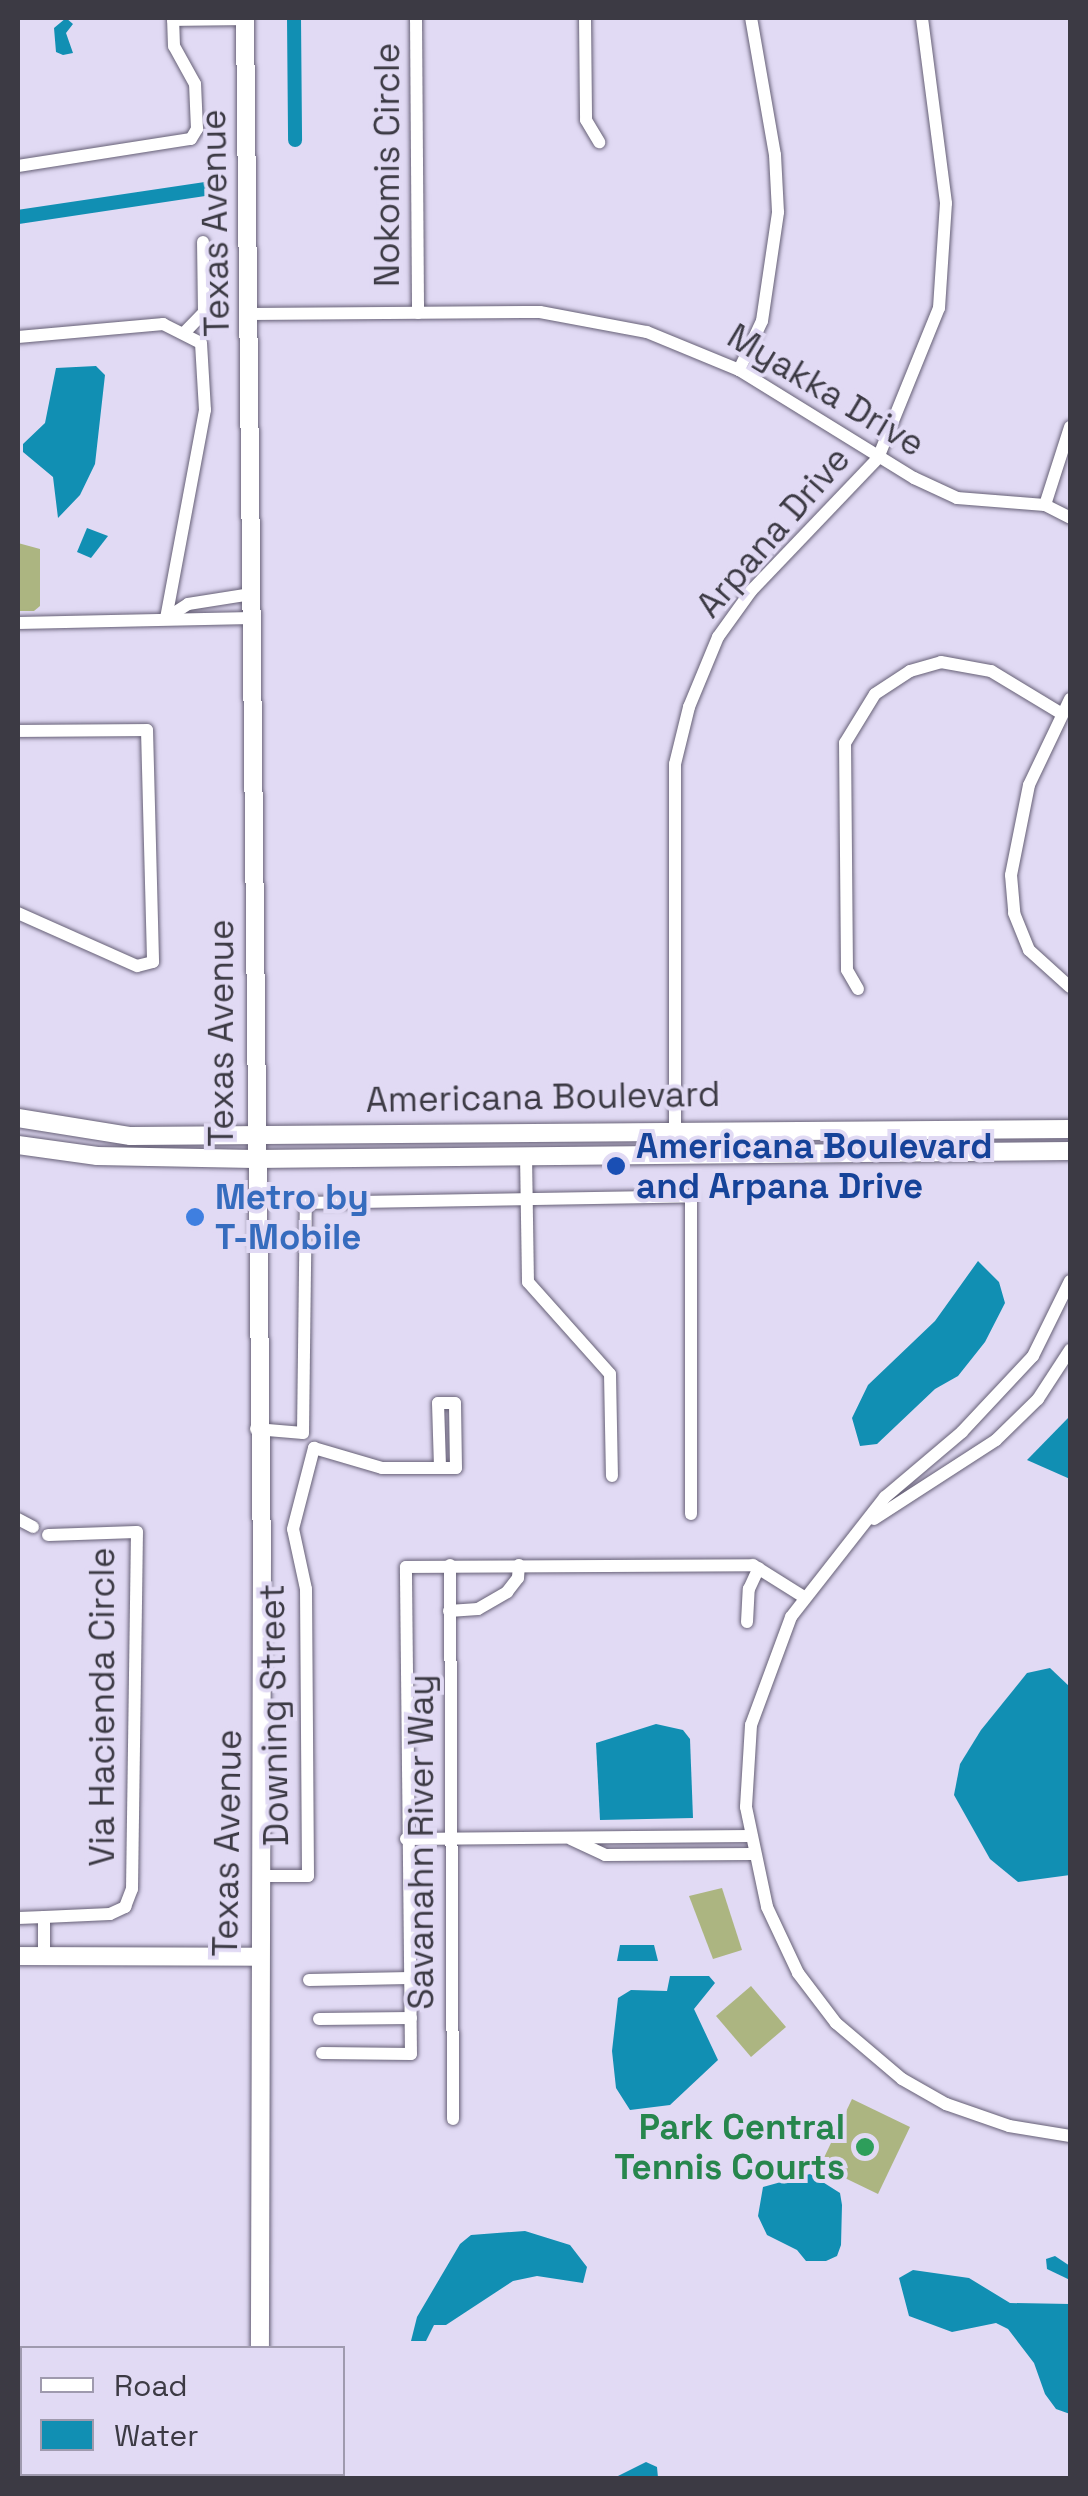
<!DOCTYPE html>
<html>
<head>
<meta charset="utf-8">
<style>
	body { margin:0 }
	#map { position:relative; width:1088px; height:2496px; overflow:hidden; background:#e1daf4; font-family:"Space Grotesk",sans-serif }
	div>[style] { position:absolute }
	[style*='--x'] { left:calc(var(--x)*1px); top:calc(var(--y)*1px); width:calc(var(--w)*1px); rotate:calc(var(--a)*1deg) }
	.green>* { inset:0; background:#acb581 }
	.water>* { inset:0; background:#118fb3 }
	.canal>* { height:14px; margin:-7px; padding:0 7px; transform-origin:7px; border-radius:7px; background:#118fb3 }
	.roads { filter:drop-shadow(0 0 2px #666076) drop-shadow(0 0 2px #666076) }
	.street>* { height:12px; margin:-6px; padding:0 6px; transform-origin:6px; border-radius:6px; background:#fff }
	.secondary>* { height:18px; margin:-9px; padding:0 9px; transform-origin:9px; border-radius:9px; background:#fff }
	.dots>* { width:28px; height:28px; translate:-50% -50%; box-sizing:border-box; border:5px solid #e1daf4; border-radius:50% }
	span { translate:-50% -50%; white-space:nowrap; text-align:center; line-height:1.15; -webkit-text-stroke:8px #e1daf4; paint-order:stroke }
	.street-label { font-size:35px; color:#3c3a44 }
	.transit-label { font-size:35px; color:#164399; font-weight:700 }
	.left { translate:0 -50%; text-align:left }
	.shop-label { font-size:35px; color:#366cbe; font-weight:700 }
	.leisure-label { font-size:35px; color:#27864d; font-weight:700 }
	.right { translate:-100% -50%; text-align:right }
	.frame { position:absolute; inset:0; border:20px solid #3c3a44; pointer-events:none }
	.legend { position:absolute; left:20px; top:2346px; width:325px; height:130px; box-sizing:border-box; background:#e1daf4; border:2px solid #9f9aae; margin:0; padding:12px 18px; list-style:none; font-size:30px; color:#3c3a44 }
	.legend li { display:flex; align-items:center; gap:20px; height:50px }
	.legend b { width:50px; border:2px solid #9f9aae }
</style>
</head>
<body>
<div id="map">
	<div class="green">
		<i style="clip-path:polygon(18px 543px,40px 549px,40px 606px,34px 611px,18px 611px)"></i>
		<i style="clip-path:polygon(722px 1888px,742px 1950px,713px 1959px,689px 1896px)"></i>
		<i style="clip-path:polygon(751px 1986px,786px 2027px,751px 2057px,716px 2016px)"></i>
		<i style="clip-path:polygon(852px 2099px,910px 2127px,878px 2194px,820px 2166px)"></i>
	</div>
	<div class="water">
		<i style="clip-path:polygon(66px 18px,73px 24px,66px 33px,73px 53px,63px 55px,56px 52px,54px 28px)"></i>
		<i style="clip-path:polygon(96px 366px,105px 375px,95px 464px,80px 495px,58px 518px,53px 477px,23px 452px,23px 444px,45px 423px,56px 368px)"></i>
		<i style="clip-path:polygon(87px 528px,108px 536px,91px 558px,77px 552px)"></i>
		<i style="clip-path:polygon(978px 1261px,999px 1282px,1005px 1303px,985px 1342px,958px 1376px,935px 1389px,877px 1444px,860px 1446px,852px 1418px,868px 1385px,935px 1321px)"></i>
		<i style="clip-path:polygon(1070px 1416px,1070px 1479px,1027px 1460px)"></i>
		<i style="clip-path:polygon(1050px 1668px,1070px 1687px,1070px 1875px,1018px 1882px,990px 1859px,954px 1795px,960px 1764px,981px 1730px,1027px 1673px)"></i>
		<i style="clip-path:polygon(656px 1724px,683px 1730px,690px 1739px,693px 1818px,600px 1820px,596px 1743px)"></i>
		<i style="clip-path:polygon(620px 1945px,654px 1945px,658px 1961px,617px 1961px)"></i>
		<i style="clip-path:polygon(670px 1976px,709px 1976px,715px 1983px,694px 2009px,718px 2060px,670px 2105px,630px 2110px,616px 2088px,612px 2051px,618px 1998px,631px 1990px,667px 1991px)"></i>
		<i style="clip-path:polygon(810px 2174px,840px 2193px,842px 2205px,841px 2245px,837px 2256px,826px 2261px,806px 2261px,797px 2250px,767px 2235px,758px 2216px,763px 2187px)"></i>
		<i style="clip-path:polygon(525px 2231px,570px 2245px,587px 2267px,583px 2283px,537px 2276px,513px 2281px,446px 2325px,434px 2325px,426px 2341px,411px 2341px,417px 2317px,460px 2244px,471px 2235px)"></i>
		<i style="clip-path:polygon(1055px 2256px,1070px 2266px,1070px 2280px,1047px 2269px,1046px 2259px)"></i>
		<i style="clip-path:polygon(913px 2270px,969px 2278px,1010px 2303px,1070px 2304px,1070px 2414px,1056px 2409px,1045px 2394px,1034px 2363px,1008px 2329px,996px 2323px,952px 2332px,909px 2316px,899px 2278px)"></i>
		<i style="clip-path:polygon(646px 2462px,657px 2467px,658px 2478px,614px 2478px)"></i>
	</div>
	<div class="canal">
		<i style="--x:294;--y:18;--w:122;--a:89.5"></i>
		<i style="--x:18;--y:217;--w:195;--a:-8.5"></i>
	</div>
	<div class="roads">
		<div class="street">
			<i style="--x:416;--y:18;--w:295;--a:89.6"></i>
			<i style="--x:585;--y:18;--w:102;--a:89.4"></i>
			<i style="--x:586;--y:120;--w:26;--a:59"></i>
			<i style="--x:173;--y:20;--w:72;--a:-0.8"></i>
			<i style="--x:18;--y:166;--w:175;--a:-8.9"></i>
			<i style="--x:191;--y:139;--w:12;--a:-59"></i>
			<i style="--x:197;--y:129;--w:45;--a:-92.5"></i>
			<i style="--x:195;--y:84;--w:43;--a:-118.9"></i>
			<i style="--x:174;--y:46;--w:28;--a:-92"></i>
			<i style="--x:249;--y:314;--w:291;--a:-0.4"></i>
			<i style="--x:540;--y:312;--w:109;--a:10.6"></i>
			<i style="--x:647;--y:332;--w:100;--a:22.4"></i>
			<i style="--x:739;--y:370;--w:206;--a:31.7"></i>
			<i style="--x:914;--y:478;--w:47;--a:24.9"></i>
			<i style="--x:957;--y:498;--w:88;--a:4.5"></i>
			<i style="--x:1045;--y:505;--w:28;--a:27"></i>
			<i style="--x:185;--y:332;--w:28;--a:-46"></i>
			<i style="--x:204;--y:312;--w:70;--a:-90.8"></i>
			<i style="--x:18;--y:337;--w:146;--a:-5.1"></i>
			<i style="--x:163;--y:324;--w:42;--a:26.6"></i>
			<i style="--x:201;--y:343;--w:67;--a:86.6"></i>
			<i style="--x:205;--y:410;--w:212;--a:100.6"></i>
			<i style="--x:739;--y:370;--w:54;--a:-64.9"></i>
			<i style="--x:762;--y:321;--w:110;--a:-81.6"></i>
			<i style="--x:778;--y:212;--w:57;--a:-93"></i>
			<i style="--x:775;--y:155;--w:139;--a:-99.9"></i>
			<i style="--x:1045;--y:505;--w:82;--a:-72.2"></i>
			<i style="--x:168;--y:617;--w:24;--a:-33"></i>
			<i style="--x:188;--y:604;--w:64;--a:-9"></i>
			<i style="--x:18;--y:623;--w:234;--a:-1.2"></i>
			<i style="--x:1070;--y:699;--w:95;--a:115.5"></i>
			<i style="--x:1029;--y:785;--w:92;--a:101.3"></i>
			<i style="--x:1011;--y:875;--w:38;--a:85"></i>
			<i style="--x:1014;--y:913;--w:40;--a:68"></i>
			<i style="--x:1029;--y:950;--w:55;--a:42.1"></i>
			<i style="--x:18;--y:731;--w:129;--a:-0.4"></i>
			<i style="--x:147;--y:730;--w:232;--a:88.5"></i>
			<i style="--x:153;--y:962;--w:16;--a:166"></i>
			<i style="--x:137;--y:966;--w:130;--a:-156"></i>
			<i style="--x:858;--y:989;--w:22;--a:-120"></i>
			<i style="--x:847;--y:970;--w:227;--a:-90.5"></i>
			<i style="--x:845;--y:743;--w:57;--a:-58.5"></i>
			<i style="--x:875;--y:694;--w:42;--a:-33.3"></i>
			<i style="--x:910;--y:671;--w:32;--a:-16"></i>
			<i style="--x:941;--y:662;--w:51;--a:10.2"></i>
			<i style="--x:991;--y:671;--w:79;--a:31.1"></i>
			<i style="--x:675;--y:1154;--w:390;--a:-90"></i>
			<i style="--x:675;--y:764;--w:59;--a:-76.2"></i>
			<i style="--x:689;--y:707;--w:76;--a:-67.5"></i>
			<i style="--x:718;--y:637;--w:57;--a:-54.3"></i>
			<i style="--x:751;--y:591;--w:184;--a:-46.3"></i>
			<i style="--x:878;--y:458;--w:162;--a:-67.9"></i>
			<i style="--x:939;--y:308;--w:105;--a:-86.2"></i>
			<i style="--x:946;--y:203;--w:187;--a:-97.4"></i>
			<i style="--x:526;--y:1155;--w:127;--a:89.1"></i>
			<i style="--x:528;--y:1282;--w:123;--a:48.3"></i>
			<i style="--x:610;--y:1374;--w:102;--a:88.9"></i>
			<i style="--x:1070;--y:1281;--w:84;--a:116.3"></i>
			<i style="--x:1033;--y:1356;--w:104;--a:133.1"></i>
			<i style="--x:962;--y:1432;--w:101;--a:139.8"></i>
			<i style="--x:885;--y:1497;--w:152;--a:128.1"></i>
			<i style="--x:791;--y:1617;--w:115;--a:110.3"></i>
			<i style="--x:751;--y:1725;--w:82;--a:93.5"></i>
			<i style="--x:746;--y:1807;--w:102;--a:78.1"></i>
			<i style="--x:767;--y:1907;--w:73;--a:64.8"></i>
			<i style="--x:798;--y:1973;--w:63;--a:52.8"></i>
			<i style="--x:836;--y:2023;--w:87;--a:40.3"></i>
			<i style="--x:902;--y:2079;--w:51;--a:29.6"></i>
			<i style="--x:946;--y:2104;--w:67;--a:19.2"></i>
			<i style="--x:1009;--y:2126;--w:62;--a:9.3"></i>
			<i style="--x:256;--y:1429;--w:47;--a:4.9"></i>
			<i style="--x:303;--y:1433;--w:230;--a:-89.3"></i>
			<i style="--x:306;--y:1203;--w:385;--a:-1"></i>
			<i style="--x:691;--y:1196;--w:318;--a:90"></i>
			<i style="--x:18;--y:1519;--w:17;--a:28"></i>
			<i style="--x:874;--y:1519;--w:145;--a:-32.9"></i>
			<i style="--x:996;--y:1440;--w:59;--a:-44.3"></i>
			<i style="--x:1038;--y:1399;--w:59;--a:-56.9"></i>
			<i style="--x:450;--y:1565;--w:554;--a:89.69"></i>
			<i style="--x:449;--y:1611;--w:29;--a:-4"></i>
			<i style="--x:478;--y:1609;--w:34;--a:-30"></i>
			<i style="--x:507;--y:1592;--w:18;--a:-52"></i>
			<i style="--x:518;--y:1578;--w:13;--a:-86"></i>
			<i style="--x:747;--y:1622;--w:33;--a:-87"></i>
			<i style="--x:749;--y:1589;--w:23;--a:-65"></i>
			<i style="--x:406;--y:1839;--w:344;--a:-0.5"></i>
			<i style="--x:571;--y:1839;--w:38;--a:25"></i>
			<i style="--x:605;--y:1855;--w:147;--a:-0.4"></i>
			<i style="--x:260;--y:1876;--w:48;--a:0"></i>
			<i style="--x:308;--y:1876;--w:287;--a:-90.4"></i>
			<i style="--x:306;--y:1589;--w:61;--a:-102.2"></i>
			<i style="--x:293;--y:1529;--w:84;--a:-75.5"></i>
			<i style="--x:314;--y:1448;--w:71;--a:16.4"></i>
			<i style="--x:382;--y:1468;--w:74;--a:0"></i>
			<i style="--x:456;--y:1468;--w:65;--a:-90.9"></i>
			<i style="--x:455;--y:1403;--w:17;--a:180"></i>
			<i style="--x:438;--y:1403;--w:65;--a:88.2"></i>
			<i style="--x:18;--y:1918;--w:26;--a:-2"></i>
			<i style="--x:44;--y:1954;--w:37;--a:-90"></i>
			<i style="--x:44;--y:1917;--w:66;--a:-2.6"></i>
			<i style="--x:110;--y:1914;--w:17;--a:-25"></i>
			<i style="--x:125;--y:1907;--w:19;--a:-69"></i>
			<i style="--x:132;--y:1889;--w:357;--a:-89.2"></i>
			<i style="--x:137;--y:1532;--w:89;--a:178.1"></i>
			<i style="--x:309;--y:1980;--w:101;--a:-1.1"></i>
			<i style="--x:319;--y:2019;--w:92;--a:-0.6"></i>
			<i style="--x:322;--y:2053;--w:89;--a:0.6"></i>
			<i style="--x:411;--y:2054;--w:487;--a:-90.6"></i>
			<i style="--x:406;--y:1567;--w:347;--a:-0.3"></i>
			<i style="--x:753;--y:1565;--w:60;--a:32.1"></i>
		</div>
		<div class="secondary">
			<i style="--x:245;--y:18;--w:1540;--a:89.37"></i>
			<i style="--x:262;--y:1558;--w:790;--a:90.15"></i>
			<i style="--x:18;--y:1118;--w:114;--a:9.1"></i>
			<i style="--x:131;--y:1136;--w:939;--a:-0.43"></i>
			<i style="--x:18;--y:1145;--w:80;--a:7.9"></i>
			<i style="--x:97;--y:1156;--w:157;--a:1.1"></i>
			<i style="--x:254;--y:1159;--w:816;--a:-0.56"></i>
			<i style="--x:18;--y:1956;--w:240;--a:0.2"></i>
			<i style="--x:260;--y:2474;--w:4;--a:90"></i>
		</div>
	</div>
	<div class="dots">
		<i style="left:616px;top:1166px;background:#1a4fb4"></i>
		<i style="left:195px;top:1217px;background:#3f7fe0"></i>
		<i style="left:865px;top:2147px;background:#2e9e5b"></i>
	</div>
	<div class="street-label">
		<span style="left:387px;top:165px;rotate:-90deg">Nokomis Circle</span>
		<span style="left:215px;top:223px;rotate:-91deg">Texas Avenue</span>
		<span style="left:826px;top:390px;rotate:31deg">Myakka Drive</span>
		<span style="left:773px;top:532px;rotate:-49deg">Arpana Drive</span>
		<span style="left:221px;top:1033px;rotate:-90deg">Texas Avenue</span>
		<span style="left:543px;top:1097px;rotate:-1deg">Americana Boulevard</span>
		<span style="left:102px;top:1707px;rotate:-90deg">Via Hacienda Circle</span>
		<span style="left:274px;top:1715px;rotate:-91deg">Downing Street</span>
		<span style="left:421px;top:1842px;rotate:-90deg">Savanahn River Way</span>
		<span style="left:227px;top:1843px;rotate:-89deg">Texas Avenue</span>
	</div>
	<div class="transit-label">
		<span class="left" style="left:636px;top:1166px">Americana Boulevard<br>and Arpana Drive</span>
	</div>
	<div class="shop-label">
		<span class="left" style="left:215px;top:1217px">Metro by<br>T-Mobile</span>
	</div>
	<div class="leisure-label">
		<span class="right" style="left:845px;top:2147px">Park Central<br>Tennis Courts</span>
	</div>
	<div class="frame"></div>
	<ul class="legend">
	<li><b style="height:12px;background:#fff"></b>Road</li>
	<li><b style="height:28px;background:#118fb3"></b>Water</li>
	</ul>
</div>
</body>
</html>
